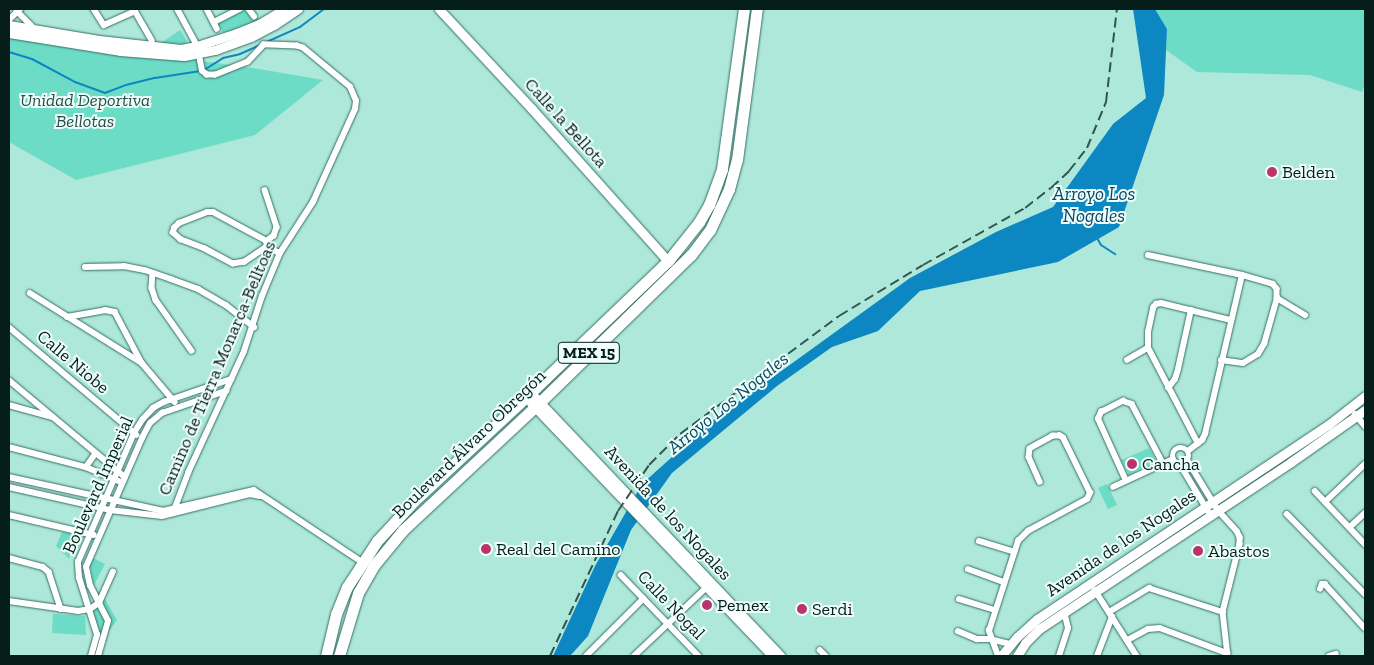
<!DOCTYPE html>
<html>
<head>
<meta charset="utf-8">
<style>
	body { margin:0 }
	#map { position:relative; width:1374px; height:665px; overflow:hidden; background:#ade8da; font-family:"Zilla Slab",serif }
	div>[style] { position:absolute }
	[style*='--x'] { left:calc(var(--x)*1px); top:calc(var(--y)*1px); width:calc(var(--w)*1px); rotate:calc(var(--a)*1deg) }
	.green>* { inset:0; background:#6cdcc6 }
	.water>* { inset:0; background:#0d87c1 }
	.stream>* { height:2px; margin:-1px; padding:0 1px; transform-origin:1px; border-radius:1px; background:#0d87c1 }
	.roads { filter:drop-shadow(0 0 1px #366e63) drop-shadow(0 0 1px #366e63) }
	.street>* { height:5.5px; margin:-2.75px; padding:0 2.75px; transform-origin:2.75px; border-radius:2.75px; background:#fff }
	.street>.ring { margin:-2.75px; padding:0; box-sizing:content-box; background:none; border:5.5px solid #fff; border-radius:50% }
	.secondary>* { height:9px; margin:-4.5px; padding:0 4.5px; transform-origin:4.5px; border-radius:4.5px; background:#fff }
	.highway>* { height:11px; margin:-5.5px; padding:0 5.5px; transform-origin:5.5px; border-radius:5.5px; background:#fff }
	.rail>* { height:2px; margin-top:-1px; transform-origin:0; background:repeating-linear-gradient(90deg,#33544d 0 10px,transparent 0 15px) }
	.dots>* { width:14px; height:14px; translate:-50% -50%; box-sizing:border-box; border:2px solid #eefffb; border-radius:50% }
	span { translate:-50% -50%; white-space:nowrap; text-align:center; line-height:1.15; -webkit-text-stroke:4px #eefffb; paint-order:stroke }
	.shield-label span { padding:1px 4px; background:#eefffb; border:1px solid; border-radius:4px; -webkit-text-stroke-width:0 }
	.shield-label { font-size:16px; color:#061e19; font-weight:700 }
	.park-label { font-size:18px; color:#2c4b44; font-style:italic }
	.street-label { font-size:18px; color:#061e19 }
	.poi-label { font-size:18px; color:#061e19 }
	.left { translate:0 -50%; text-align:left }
	.water-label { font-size:19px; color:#0c4564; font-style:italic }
	.frame { position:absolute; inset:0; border:10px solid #061e19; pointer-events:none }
</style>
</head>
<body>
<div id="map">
	<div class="green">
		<i style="clip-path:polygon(245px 9px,249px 9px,255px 22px,223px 33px,218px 23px)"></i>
		<i style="clip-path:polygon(1155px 9px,1365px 9px,1365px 84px,1362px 92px,1310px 75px,1197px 72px,1166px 50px,1167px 29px)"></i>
		<i style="clip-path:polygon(180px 30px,187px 41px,184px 45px,161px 43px)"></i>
		<i style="clip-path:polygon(29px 37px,259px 69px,323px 80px,255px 135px,76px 180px,9px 142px,9px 38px)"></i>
		<i style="clip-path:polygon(1149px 448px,1156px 460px,1129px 475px,1121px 460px)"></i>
		<i style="clip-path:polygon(1107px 484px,1117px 505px,1108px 509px,1098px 488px)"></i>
		<i style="clip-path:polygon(62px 532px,78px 535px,69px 559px,56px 546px)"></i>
		<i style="clip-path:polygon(93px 558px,105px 564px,94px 585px,90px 565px)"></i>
		<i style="clip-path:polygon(105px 599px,117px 620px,109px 631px,96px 637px,87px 609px)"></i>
		<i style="clip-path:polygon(53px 614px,85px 616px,86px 635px,52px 633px)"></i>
	</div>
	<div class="water">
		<i style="clip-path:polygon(1133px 9px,1155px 9px,1167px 29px,1164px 95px,1119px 227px,1058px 262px,920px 291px,878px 331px,832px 347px,777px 386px,672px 473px,631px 530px,588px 636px,570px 656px,553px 656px,595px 566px,642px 484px,712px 421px,910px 278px,996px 232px,1053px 207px,1113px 124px,1146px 98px)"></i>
	</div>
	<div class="stream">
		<i style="--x:9;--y:52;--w:24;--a:17"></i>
		<i style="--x:32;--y:59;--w:49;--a:28.1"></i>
		<i style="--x:75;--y:82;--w:32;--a:20"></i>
		<i style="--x:105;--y:93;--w:22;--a:-21"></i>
		<i style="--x:126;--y:85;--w:30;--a:-14"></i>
		<i style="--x:155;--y:78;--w:46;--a:-8.8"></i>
		<i style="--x:204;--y:70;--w:22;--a:-32"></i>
		<i style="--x:223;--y:58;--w:17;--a:-13"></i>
		<i style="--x:240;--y:54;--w:66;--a:-24.2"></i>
		<i style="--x:300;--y:27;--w:30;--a:-37"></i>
		<i style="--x:1097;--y:238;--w:8;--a:60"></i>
		<i style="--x:1101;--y:245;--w:17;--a:33"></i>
	</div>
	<div class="roads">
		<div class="street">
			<i style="--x:94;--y:9;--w:19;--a:58"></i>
			<i style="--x:104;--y:25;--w:34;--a:-24"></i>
			<i style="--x:134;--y:9;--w:36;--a:60"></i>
			<i style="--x:207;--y:9;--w:22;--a:63"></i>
			<i style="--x:249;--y:9;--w:9;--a:54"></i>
			<i style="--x:17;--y:11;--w:24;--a:45"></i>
			<i style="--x:9;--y:20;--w:16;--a:-45"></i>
			<i style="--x:214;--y:22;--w:29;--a:-27"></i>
			<i style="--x:265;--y:190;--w:39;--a:72"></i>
			<i style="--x:277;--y:227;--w:9;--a:108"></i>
			<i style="--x:274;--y:236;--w:9;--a:144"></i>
			<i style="--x:267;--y:247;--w:27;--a:146"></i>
			<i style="--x:245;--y:262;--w:12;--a:171"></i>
			<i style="--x:233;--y:264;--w:32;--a:-152"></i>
			<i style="--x:205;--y:249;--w:26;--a:-159"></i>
			<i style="--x:181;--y:240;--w:11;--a:-139"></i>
			<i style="--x:173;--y:233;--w:5;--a:-79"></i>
			<i style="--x:174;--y:228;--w:7;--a:-45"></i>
			<i style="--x:179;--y:223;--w:30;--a:-21"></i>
			<i style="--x:207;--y:212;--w:6;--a:0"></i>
			<i style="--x:213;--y:212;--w:61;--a:28.2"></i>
			<i style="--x:267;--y:241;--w:6;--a:90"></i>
			<i style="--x:267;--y:247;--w:14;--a:25"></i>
			<i style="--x:1148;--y:255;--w:96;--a:12"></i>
			<i style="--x:1242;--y:275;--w:32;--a:16"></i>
			<i style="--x:1273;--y:284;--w:6;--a:51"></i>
			<i style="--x:1277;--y:289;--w:9;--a:90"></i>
			<i style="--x:1277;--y:298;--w:33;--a:31"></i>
			<i style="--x:85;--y:267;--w:39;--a:-1"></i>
			<i style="--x:124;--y:266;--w:21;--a:11"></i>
			<i style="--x:145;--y:270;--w:28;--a:19"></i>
			<i style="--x:171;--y:279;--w:29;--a:20"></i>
			<i style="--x:198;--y:289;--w:32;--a:30"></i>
			<i style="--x:226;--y:305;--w:36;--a:38"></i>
			<i style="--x:153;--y:273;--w:15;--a:94"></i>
			<i style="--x:152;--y:288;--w:13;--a:72"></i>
			<i style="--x:156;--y:300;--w:62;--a:54.8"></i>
			<i style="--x:30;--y:293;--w:132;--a:32"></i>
			<i style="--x:142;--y:363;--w:51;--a:49.8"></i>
			<i style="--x:67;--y:317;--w:39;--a:-10"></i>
			<i style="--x:105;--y:310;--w:10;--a:11"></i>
			<i style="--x:115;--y:312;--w:58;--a:62.1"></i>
			<i style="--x:9;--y:327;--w:167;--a:40.2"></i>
			<i style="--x:1127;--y:360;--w:24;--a:-30"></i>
			<i style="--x:1221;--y:360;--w:22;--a:8"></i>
			<i style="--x:1243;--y:363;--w:17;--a:-31"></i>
			<i style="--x:1258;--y:354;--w:12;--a:-59"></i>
			<i style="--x:1264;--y:344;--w:48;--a:-74.2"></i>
			<i style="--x:9;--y:380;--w:151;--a:39.9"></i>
			<i style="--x:1168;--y:388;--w:11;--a:-52"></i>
			<i style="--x:1175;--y:379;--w:10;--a:-73"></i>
			<i style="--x:1178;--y:369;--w:60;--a:-77.6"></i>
			<i style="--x:9;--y:405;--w:45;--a:15.6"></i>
			<i style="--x:1355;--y:414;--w:16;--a:50"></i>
			<i style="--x:1198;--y:444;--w:108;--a:-117.5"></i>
			<i style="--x:1148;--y:348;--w:16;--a:-90"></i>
			<i style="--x:1148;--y:332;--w:25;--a:-78"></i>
			<i style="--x:1153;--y:308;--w:5;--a:-53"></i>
			<i style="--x:1156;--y:304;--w:5;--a:-11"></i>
			<i style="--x:1161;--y:303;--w:72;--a:13.7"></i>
			<i style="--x:9;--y:447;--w:80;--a:14.6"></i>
			<i style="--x:86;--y:467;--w:39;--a:23"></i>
			<i class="ring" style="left:1173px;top:448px;width:10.5px;height:10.5px"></i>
			<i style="--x:1188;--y:451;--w:18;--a:-38"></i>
			<i style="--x:1202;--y:440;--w:7;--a:-63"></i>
			<i style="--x:1205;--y:434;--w:163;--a:-76.9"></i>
			<i style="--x:1188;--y:461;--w:57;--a:58.5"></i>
			<i style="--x:1218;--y:510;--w:28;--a:48"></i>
			<i style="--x:1237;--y:531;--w:7;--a:63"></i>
			<i style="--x:1240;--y:537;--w:7;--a:90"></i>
			<i style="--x:1240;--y:544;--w:70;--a:104"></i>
			<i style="--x:1223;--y:612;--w:44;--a:83.5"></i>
			<i style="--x:1180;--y:464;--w:58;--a:59"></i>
			<i style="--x:86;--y:467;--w:16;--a:-55"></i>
			<i style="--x:9;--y:477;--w:158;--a:12.4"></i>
			<i style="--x:163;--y:511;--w:93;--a:-13"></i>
			<i style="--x:254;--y:490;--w:130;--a:33.7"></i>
			<i style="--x:1126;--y:481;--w:68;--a:-114.3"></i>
			<i style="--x:1098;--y:419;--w:8;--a:-67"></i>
			<i style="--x:1101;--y:412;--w:25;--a:-27"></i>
			<i style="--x:1123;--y:401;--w:9;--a:18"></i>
			<i style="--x:1132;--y:404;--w:67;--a:62.3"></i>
			<i style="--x:9;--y:487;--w:104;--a:12.8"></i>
			<i style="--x:110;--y:510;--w:52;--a:6.6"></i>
			<i style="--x:162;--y:516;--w:91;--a:-14"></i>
			<i style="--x:250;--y:494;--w:10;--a:11"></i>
			<i style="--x:1113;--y:487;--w:66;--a:-25"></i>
			<i style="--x:1315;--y:491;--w:73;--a:46.7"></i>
			<i style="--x:1325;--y:502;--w:55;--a:-43.5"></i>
			<i style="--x:174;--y:510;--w:40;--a:-69"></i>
			<i style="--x:188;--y:473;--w:134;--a:-65.3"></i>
			<i style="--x:244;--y:351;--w:58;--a:-71.9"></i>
			<i style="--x:262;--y:296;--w:47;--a:-67.3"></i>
			<i style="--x:280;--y:253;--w:61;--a:-57.1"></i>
			<i style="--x:313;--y:202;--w:102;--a:-65.7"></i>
			<i style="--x:355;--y:109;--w:8;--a:-83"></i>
			<i style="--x:356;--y:101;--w:15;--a:-113"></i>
			<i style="--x:350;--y:87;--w:61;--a:-140.3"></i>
			<i style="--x:303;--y:48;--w:6;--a:-162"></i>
			<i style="--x:297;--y:46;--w:33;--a:-178"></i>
			<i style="--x:264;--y:45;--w:23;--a:133"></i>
			<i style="--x:248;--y:62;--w:35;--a:158"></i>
			<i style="--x:215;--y:75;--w:8;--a:180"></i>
			<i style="--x:207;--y:75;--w:6;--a:-141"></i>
			<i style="--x:202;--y:71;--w:25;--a:-101"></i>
			<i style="--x:197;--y:46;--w:42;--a:-118.4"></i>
			<i style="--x:1287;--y:514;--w:112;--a:45.7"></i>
			<i style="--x:9;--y:515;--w:87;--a:13.2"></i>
			<i style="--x:1350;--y:527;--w:21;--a:-43"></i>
			<i style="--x:979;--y:541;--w:37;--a:17"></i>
			<i style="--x:9;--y:558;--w:35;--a:15"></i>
			<i style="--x:43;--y:567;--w:8;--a:40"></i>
			<i style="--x:49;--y:572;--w:39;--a:72"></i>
			<i style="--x:968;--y:569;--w:38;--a:20"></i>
			<i style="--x:621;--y:575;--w:112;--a:46.1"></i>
			<i style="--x:1320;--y:589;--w:5;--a:-68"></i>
			<i style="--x:1322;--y:584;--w:3;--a:0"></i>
			<i style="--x:1325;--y:584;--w:59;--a:47.7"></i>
			<i style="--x:1095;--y:590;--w:78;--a:57.5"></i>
			<i style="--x:959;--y:599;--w:38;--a:17"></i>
			<i style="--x:9;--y:601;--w:70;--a:8.2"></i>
			<i style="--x:78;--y:611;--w:12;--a:-9"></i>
			<i style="--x:90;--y:609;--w:11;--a:-34"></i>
			<i style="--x:99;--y:603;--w:34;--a:-66"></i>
			<i style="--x:1109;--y:612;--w:47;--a:-31"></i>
			<i style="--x:1149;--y:588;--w:78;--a:18"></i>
			<i style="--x:958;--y:631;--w:21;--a:23"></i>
			<i style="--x:977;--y:639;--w:13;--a:0"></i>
			<i style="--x:990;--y:639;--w:21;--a:14"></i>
			<i style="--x:1128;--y:640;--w:23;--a:-29"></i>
			<i style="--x:1148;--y:629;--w:12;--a:-5"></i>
			<i style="--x:1160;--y:628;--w:72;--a:20.5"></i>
			<i style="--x:820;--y:650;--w:8;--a:45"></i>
			<i style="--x:91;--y:656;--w:22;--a:-74"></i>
			<i style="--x:97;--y:635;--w:60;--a:-107.5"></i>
			<i style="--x:79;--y:578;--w:16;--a:-94"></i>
			<i style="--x:78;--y:562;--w:141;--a:-66.5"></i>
			<i style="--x:134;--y:433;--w:15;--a:-58"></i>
			<i style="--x:142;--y:420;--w:16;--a:-47"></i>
			<i style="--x:153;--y:408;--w:13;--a:-29"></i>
			<i style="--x:164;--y:402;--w:71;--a:-18.9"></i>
			<i style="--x:98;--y:656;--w:36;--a:-74"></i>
			<i style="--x:108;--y:621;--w:39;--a:-117"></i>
			<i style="--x:90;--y:586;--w:19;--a:-102"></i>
			<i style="--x:86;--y:567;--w:141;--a:-66.5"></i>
			<i style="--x:142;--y:438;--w:17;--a:-62"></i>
			<i style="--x:150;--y:423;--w:16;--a:-40"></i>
			<i style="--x:162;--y:413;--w:68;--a:-19"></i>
			<i style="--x:586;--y:656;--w:81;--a:-45"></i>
			<i style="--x:634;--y:656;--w:100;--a:-43.4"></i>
			<i style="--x:998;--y:656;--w:27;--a:-110"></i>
			<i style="--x:989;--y:631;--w:95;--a:-72.1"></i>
			<i style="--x:1018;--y:541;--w:14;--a:-45"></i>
			<i style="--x:1028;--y:531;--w:67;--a:-28.5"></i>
			<i style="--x:1087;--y:499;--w:7;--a:-63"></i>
			<i style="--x:1090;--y:493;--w:61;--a:-116.1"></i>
			<i style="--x:1063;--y:438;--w:4;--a:-146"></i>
			<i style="--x:1060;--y:436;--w:7;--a:180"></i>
			<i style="--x:1053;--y:436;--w:26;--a:151"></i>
			<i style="--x:1030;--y:449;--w:8;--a:97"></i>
			<i style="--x:1029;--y:457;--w:27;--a:66"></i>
			<i style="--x:1059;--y:656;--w:29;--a:-72"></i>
			<i style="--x:1068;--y:628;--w:16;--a:-104"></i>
			<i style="--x:1097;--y:656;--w:42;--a:-69"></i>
			<i style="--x:1329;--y:656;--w:7;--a:-16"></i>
		</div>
		<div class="secondary">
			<i style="--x:439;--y:9;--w:137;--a:47.1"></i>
			<i style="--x:532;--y:109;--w:204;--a:48.2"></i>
			<i style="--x:9;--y:25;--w:91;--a:9.5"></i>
			<i style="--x:99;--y:40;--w:82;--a:6.3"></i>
			<i style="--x:181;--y:49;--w:16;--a:-11"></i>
			<i style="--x:197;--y:46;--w:42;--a:-18"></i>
			<i style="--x:237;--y:33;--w:24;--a:-22"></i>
			<i style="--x:259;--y:24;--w:29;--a:-31"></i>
			<i style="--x:9;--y:33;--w:112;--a:9.2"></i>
			<i style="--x:120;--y:51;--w:64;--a:4.5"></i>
			<i style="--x:184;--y:56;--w:32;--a:-11"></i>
			<i style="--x:215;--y:50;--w:38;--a:-20"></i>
			<i style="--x:251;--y:37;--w:26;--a:-28"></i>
			<i style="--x:274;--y:25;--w:29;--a:-34"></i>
			<i style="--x:531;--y:393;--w:363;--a:46.5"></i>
			<i style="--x:531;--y:403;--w:350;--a:46.3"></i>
			<i style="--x:1001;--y:656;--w:25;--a:-50"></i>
			<i style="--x:1017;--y:637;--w:27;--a:-42"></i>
			<i style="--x:1037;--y:619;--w:350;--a:-33.7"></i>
			<i style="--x:1328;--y:425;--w:47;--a:-38.1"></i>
			<i style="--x:1017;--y:656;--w:15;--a:-58"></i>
			<i style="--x:1025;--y:643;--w:20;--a:-45"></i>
			<i style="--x:1039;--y:629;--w:302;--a:-33.5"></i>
			<i style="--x:1291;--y:462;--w:90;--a:-35.1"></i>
		</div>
		<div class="highway">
			<i style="--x:326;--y:656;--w:43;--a:-76.6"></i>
			<i style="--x:336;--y:614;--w:29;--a:-68"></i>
			<i style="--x:347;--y:587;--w:55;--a:-56.9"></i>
			<i style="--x:377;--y:541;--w:54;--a:-47.2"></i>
			<i style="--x:414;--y:501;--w:153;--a:-42.9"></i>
			<i style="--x:526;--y:397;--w:197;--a:-43.8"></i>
			<i style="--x:668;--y:261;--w:50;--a:-51.5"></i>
			<i style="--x:699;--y:222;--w:20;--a:-60"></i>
			<i style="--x:709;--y:205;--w:38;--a:-70"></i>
			<i style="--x:722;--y:169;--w:162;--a:-82.2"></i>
			<i style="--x:339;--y:656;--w:66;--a:-73.2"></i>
			<i style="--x:358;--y:593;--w:34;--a:-60"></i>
			<i style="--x:375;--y:564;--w:44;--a:-50.5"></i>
			<i style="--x:403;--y:530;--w:180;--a:-43"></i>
			<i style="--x:535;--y:407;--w:218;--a:-44.3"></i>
			<i style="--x:691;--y:255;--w:31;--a:-53"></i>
			<i style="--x:710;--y:230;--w:45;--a:-65.1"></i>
			<i style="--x:729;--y:189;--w:30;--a:-75"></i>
			<i style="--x:737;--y:160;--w:152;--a:-82.5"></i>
		</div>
	</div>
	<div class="rail">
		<i style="--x:550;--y:656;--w:160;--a:-64.9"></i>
		<i style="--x:618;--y:511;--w:55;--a:-56"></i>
		<i style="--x:649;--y:465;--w:44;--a:-45"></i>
		<i style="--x:680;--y:434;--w:198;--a:-36.6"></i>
		<i style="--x:839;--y:316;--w:98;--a:-31.3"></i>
		<i style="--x:923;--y:265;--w:117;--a:-29.2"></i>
		<i style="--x:1025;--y:208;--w:33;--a:-38"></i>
		<i style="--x:1051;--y:188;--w:25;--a:-43"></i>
		<i style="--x:1069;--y:171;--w:29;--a:-52"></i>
		<i style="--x:1087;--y:148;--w:50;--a:-67.6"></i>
		<i style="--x:1106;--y:102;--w:94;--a:-83.3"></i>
	</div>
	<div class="dots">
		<i style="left:1272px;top:172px;background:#bb326e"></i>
		<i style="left:1132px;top:464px;background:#bb326e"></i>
		<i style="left:486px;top:549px;background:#bb326e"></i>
		<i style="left:1198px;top:551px;background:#bb326e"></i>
		<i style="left:707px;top:605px;background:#bb326e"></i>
		<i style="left:802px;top:609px;background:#bb326e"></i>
	</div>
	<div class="shield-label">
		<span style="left:589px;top:353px">MEX 15</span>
	</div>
	<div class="park-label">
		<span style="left:85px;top:111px">Unidad Deportiva<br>Bellotas</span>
	</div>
	<div class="street-label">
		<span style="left:566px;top:123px;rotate:48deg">Calle la Bellota</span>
		<span style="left:73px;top:362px;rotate:40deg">Calle Niobe</span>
		<span style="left:217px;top:368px;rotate:-67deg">Camino de Tierra Monarca-Belltoas</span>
		<span style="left:469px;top:444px;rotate:-44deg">Boulevard Álvaro Obregón</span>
		<span style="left:98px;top:485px;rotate:-66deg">Boulevard Imperial</span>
		<span style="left:668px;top:513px;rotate:47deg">Avenida de los Nogales</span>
		<span style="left:1121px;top:543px;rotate:-34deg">Avenida de los Nogales</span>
		<span style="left:671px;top:605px;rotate:46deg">Calle Nogal</span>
	</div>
	<div class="poi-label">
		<span class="left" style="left:1282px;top:172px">Belden</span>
		<span class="left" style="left:1142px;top:464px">Cancha</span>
		<span class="left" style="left:496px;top:549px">Real del Camino</span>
		<span class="left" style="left:1208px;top:551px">Abastos</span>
		<span class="left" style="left:717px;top:605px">Pemex</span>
		<span class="left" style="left:812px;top:609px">Serdi</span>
	</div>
	<div class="water-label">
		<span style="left:1094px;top:205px">Arroyo Los<br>Nogales</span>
		<span style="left:728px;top:403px;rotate:-39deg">Arroyo Los Nogales</span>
	</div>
	<div class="frame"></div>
</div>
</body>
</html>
